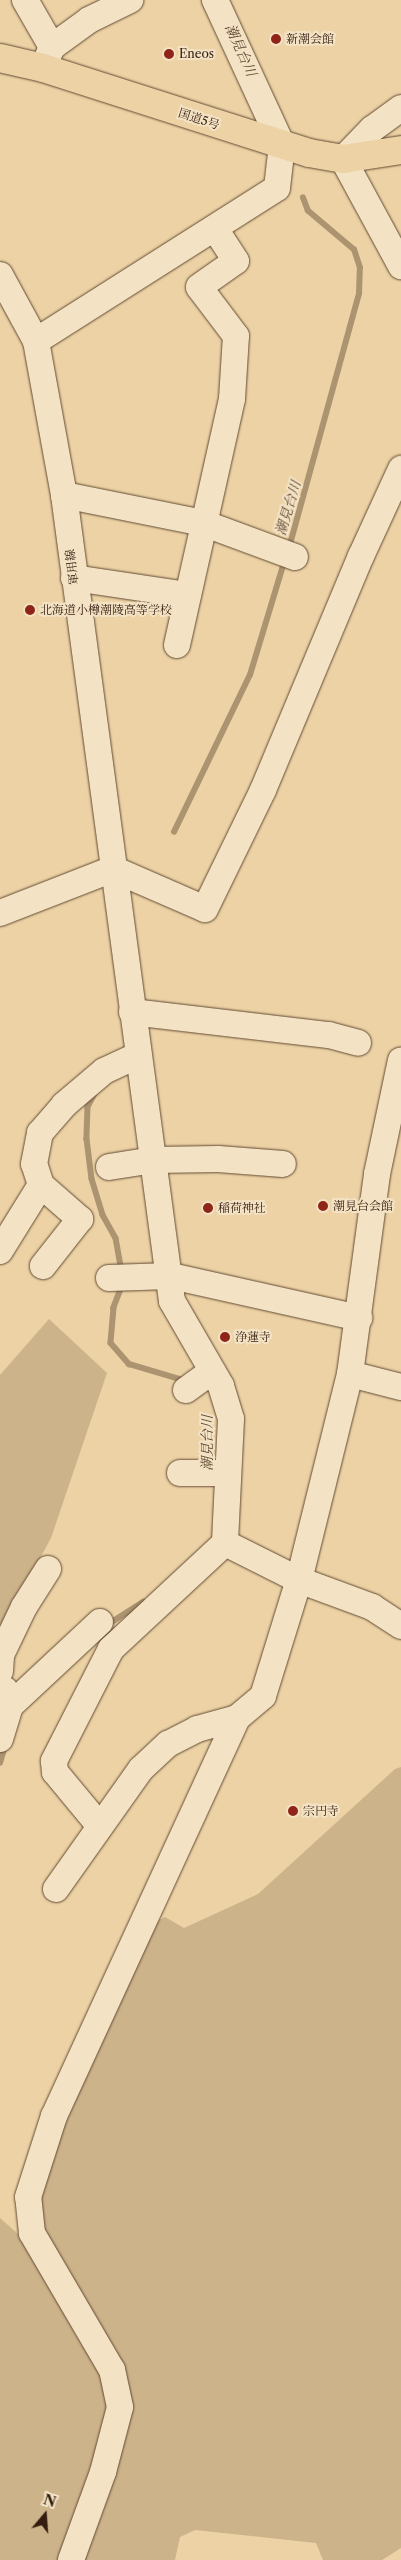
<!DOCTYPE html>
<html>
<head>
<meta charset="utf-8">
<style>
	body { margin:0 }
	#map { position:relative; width:401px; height:2560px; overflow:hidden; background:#ecd2a4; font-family:"Libre Caslon Text","Noto Serif JP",serif }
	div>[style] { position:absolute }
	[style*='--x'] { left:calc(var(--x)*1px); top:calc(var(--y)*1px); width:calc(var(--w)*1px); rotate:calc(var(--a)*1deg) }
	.green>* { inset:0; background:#cdb38a }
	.stream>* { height:5.5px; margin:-2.75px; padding:0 2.75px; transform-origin:2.75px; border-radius:2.75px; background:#ad9471 }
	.roads { filter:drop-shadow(0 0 1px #624a34) drop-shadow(0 0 1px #624a34) }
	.minor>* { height:26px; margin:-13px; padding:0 13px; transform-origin:13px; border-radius:13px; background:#f3e2c4 }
	.highway>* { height:28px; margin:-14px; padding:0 14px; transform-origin:14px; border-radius:14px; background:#ecd2a4 }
	.dots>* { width:14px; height:14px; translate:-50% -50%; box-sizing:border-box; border:2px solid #f3e2c4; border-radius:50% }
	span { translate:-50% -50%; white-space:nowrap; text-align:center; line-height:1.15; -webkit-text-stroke:4px #f3e2c4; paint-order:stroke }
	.poi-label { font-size:12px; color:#341c0e }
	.left { translate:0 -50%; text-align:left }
	.street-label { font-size:12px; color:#341c0e }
	.water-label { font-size:14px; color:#5e4631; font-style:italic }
	.north { position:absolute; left:20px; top:2490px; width:50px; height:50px; -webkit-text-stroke:4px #f3e2c4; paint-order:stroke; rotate:18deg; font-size:14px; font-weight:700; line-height:20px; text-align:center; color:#341c0e }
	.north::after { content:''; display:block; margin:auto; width:18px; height:22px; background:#341c0e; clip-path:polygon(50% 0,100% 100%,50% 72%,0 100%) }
</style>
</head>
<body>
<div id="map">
	<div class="green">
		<i style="clip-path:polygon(49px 1319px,107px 1373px,51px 1538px,0 1632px,0 1375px)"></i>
		<i style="clip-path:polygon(401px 1767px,401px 2548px,382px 2560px,323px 2560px,316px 2543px,195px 2530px,180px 2537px,175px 2560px,0 2560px,0 2218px,18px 2234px,28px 2197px,137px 1931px,165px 1917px,184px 1928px,258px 1894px,395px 1769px)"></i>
	</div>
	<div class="stream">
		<i style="--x:289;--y:548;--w:264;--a:-74.6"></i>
		<i style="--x:359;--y:293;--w:25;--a:-88"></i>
		<i style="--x:360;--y:268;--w:19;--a:-108"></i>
		<i style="--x:354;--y:250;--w:60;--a:-139.7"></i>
		<i style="--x:308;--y:211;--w:14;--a:-111"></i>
		<i style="--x:174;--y:832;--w:174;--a:-64.2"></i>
		<i style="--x:250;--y:675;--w:121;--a:-73.2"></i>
		<i style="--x:96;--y:1092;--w:17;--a:118"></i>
		<i style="--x:88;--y:1107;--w:32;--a:92"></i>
		<i style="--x:87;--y:1139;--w:40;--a:82.9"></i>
		<i style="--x:92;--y:1179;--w:38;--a:73"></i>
		<i style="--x:103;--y:1215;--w:26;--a:61"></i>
		<i style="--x:116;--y:1238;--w:35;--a:80"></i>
		<i style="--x:123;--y:1284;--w:26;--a:111"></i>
		<i style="--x:114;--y:1308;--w:35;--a:95"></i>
		<i style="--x:111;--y:1343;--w:28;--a:49"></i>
		<i style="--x:129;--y:1364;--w:59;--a:16.6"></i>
		<i style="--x:107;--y:1625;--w:43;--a:-32.6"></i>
		<i style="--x:0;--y:1763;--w:19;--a:-74"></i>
	</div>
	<div class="roads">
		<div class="minor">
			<i style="--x:25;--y:0;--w:54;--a:60.1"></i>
			<i style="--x:43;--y:68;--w:23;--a:-67"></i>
			<i style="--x:52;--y:47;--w:46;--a:-36.1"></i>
			<i style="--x:89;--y:20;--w:46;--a:-26"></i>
			<i style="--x:401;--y:108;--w:36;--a:144"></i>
			<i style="--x:372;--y:129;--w:42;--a:134"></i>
			<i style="--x:343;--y:159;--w:122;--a:61.5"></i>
			<i style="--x:0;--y:275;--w:75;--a:61.4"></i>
			<i style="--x:36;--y:341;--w:157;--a:79.7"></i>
			<i style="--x:64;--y:495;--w:813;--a:82.37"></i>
			<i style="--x:172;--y:1301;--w:98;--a:60"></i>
			<i style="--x:221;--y:1386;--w:34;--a:73"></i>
			<i style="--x:231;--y:1419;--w:124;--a:92.8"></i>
			<i style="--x:225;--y:1543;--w:156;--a:137.1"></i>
			<i style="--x:111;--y:1649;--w:126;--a:117"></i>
			<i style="--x:54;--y:1761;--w:11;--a:85"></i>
			<i style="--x:55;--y:1772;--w:69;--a:50.3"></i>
			<i style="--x:36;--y:341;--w:285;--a:-32.4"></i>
			<i style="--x:277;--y:188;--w:43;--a:-83.4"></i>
			<i style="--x:282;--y:145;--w:160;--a:-114.8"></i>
			<i style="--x:64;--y:495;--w:142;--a:11.4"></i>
			<i style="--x:203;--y:523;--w:98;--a:20.3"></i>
			<i style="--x:74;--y:578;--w:115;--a:8.5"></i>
			<i style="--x:177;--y:645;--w:252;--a:-77.4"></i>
			<i style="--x:232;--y:399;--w:63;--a:-86.4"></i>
			<i style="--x:236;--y:336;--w:61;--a:-127.1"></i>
			<i style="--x:199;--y:287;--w:45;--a:-35.1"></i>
			<i style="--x:236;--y:261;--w:38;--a:-123"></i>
			<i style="--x:0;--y:913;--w:121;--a:-21.3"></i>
			<i style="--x:113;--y:869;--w:100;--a:23.5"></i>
			<i style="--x:205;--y:909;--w:132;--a:-64"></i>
			<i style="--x:263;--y:790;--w:254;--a:-67.3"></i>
			<i style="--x:361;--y:556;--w:96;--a:-65.3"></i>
			<i style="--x:132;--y:1012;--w:198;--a:6.7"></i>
			<i style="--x:329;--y:1035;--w:30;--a:15"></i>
			<i style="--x:109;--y:1167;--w:46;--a:-8.8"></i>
			<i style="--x:154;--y:1160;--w:64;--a:-0.9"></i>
			<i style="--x:218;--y:1159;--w:65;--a:4.4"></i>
			<i style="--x:41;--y:1185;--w:52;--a:41.1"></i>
			<i style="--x:80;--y:1219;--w:60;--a:128.2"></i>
			<i style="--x:0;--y:1251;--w:78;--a:-58.2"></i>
			<i style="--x:41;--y:1185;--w:22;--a:-108"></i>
			<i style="--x:34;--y:1164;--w:32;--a:-79"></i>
			<i style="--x:40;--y:1133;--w:37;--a:-49"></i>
			<i style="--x:64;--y:1105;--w:52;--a:-40.4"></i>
			<i style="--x:104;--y:1071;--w:38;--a:-25"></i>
			<i style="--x:109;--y:1278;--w:62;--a:-1.8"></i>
			<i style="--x:171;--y:1276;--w:193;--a:12.6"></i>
			<i style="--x:350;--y:1374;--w:53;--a:14.3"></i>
			<i style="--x:186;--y:1390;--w:32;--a:-36"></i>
			<i style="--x:180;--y:1473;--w:48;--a:0"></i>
			<i style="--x:225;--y:1543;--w:83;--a:26.6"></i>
			<i style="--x:299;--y:1580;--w:78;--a:20.3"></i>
			<i style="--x:372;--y:1607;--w:35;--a:33"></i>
			<i style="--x:0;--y:1671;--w:16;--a:-86"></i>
			<i style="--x:1;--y:1655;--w:53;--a:-64.4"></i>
			<i style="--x:24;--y:1607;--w:45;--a:-57.7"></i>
			<i style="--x:10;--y:1706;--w:123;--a:-43"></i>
			<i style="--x:0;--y:1739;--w:34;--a:-73"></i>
			<i style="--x:10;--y:1706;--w:17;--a:-107"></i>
			<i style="--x:56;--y:1889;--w:147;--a:-54.7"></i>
			<i style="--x:141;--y:1769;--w:37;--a:-43"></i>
			<i style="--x:168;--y:1744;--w:33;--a:-27"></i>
			<i style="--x:197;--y:1729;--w:41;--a:-15.4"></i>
			<i style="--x:71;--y:2560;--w:94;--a:-70"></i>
			<i style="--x:103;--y:2472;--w:67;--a:-75.3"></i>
			<i style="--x:120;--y:2407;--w:38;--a:-102"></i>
			<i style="--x:112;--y:2370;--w:159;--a:-120.3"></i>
			<i style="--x:32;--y:2233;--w:36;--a:-96"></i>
			<i style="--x:28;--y:2197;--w:85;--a:-72.2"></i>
			<i style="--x:54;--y:2116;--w:438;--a:-65.3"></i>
			<i style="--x:237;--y:1718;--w:34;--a:-40"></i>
			<i style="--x:263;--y:1696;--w:121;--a:-72.8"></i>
			<i style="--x:299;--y:1580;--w:212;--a:-76.1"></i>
			<i style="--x:350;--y:1374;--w:202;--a:-82.3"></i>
			<i style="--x:377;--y:1174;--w:116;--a:-78.1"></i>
		</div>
		<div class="highway">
			<i style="--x:0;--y:58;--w:44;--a:13.1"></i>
			<i style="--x:43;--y:68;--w:279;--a:17.7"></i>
			<i style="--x:309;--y:153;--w:35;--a:10"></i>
			<i style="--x:343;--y:159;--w:59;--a:-8.8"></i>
		</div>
	</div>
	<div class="dots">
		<i style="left:276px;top:39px;background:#8f2418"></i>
		<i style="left:169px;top:54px;background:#8f2418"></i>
		<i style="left:30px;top:610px;background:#8f2418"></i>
		<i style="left:323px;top:1206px;background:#8f2418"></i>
		<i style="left:208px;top:1208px;background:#8f2418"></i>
		<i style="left:225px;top:1337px;background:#8f2418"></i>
		<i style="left:293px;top:1811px;background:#8f2418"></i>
	</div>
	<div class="poi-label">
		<span class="left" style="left:286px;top:39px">新潮会館</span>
		<span class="left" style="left:179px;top:54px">Eneos</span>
		<span class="left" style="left:40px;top:610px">北海道小樽潮陵高等学校</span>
		<span class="left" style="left:333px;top:1206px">潮見台会館</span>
		<span class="left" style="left:218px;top:1208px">稲荷神社</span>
		<span class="left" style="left:235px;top:1337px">浄蓮寺</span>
		<span class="left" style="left:303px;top:1811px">宗円寺</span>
	</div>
	<div class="street-label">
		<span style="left:199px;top:119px;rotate:18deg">国道5号</span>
		<span style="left:72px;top:567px;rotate:-97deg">軍用線</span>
	</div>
	<div class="water-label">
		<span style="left:241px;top:50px;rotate:66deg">潮見台川</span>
		<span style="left:288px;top:508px;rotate:-73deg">潮見台川</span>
		<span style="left:207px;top:1443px;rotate:-90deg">潮見台川</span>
	</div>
	<div class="north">N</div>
</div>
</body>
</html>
